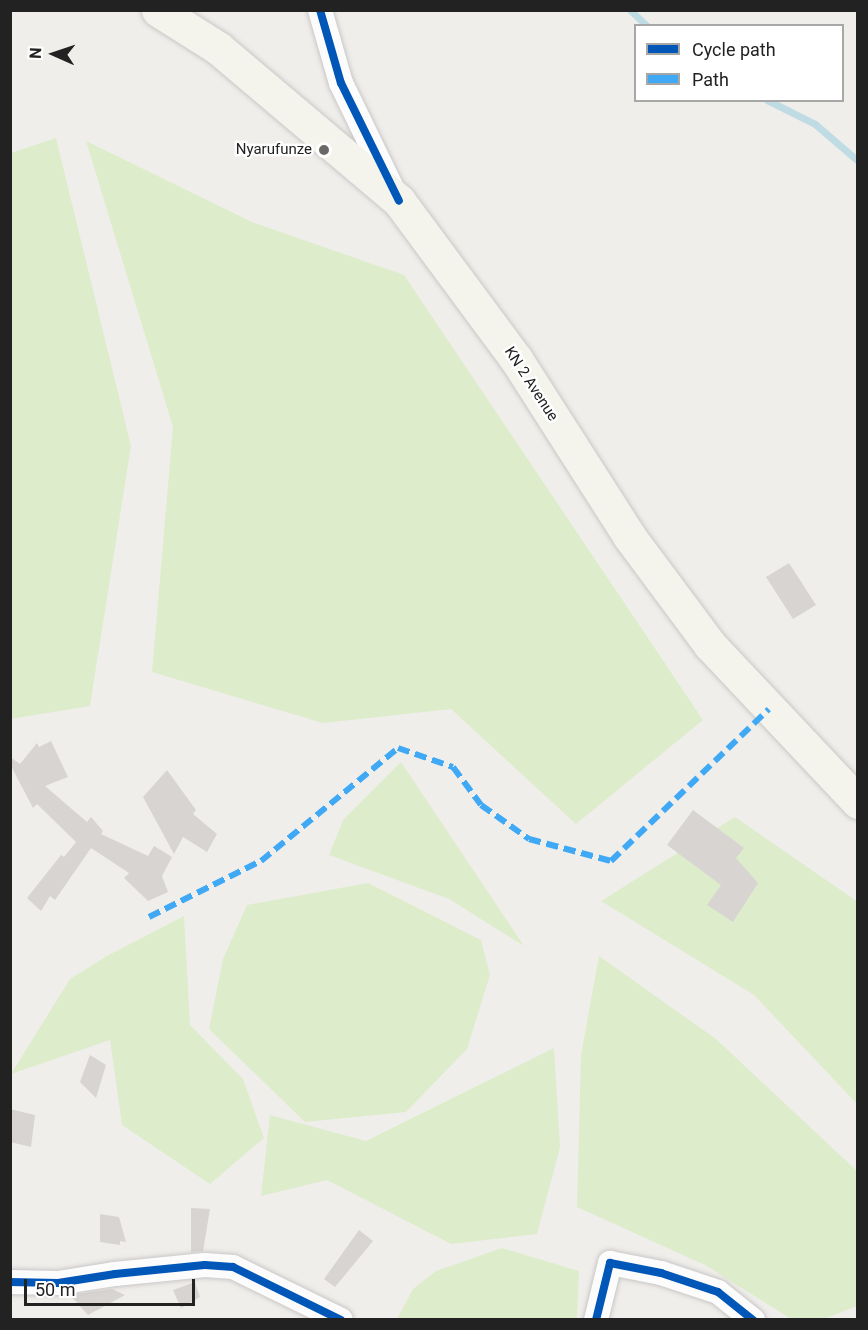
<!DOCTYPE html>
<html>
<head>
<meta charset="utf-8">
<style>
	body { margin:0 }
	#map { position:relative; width:868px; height:1330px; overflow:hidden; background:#f0eeeb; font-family:Roboto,sans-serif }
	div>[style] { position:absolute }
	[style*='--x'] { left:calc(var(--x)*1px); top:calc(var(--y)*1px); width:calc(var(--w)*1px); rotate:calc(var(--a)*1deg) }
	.grass>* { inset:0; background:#ddeccb }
	.stream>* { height:7px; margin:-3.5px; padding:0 3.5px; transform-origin:3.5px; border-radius:3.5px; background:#bfdbe3 }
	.building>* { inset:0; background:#d7d4d2 }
	.roads { filter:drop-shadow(0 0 2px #c9c8c7) drop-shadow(0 0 2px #c9c8c7) }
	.street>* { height:24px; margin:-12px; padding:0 12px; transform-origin:12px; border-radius:12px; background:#fdfcfc }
	.secondary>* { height:33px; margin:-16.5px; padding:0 16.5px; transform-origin:16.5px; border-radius:16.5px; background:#f4f4ed }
	.quiet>* { height:6px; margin-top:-3px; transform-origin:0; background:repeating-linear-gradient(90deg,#3fa9f5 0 12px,transparent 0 18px) }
	.cycleway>* { height:8px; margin:-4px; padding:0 4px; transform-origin:4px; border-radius:4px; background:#0057b8 }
	.dots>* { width:16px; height:16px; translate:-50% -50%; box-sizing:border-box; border:3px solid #fff; border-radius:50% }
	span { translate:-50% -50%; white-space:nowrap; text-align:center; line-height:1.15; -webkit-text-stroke:4.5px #fff; paint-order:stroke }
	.poi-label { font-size:15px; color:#222 }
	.right { translate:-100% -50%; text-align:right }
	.street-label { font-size:15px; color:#222 }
	.frame { position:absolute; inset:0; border:12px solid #222; pointer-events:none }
	.legend { position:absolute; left:634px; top:24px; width:210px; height:78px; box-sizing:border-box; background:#fff; border:2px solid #a7a7a7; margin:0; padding:8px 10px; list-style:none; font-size:18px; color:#222 }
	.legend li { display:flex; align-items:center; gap:12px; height:30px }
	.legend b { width:30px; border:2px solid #a7a7a7 }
	.north { position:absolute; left:24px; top:24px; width:60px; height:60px; -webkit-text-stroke:4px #fff; paint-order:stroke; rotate:273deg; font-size:16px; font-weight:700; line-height:24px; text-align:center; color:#222 }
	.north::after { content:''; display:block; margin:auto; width:21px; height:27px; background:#222; clip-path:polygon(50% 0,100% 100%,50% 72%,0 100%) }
	.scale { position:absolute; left:24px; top:1279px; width:171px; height:27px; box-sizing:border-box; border:3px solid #222; border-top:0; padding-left:8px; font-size:18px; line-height:21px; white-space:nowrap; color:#222; -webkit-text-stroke:4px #fff; paint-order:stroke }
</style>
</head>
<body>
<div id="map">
	<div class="grass">
		<i style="clip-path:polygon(56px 138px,131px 446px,90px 706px,11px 719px,11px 153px)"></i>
		<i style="clip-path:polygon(86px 141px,252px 222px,404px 275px,703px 720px,576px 824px,451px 709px,323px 723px,152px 672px,173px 427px)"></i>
		<i style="clip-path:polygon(401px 762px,524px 946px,449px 899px,329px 855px,343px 820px)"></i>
		<i style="clip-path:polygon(735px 817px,858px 902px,857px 1104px,754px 995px,601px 901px)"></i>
		<i style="clip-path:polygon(368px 883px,481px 940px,490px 975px,467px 1049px,406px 1112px,305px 1122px,209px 1029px,223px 959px,247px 905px)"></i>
		<i style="clip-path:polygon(184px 916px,190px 1025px,243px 1079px,264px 1138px,210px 1184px,122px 1125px,110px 1040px,11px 1074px,70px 979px,107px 956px)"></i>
		<i style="clip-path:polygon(599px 956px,716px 1039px,857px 1171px,857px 1306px,824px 1319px,791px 1319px,705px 1265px,577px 1207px,581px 1055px)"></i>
		<i style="clip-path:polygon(554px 1048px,560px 1147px,537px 1234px,451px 1244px,327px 1180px,261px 1196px,270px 1115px,366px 1141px)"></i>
		<i style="clip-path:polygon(502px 1248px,579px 1271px,577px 1319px,397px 1319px,413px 1289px,436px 1271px)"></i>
	</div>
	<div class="stream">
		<i style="--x:630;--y:10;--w:23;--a:43"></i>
		<i style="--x:767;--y:100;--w:54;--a:26.6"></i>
		<i style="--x:815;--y:124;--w:57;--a:40.7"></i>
	</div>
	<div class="building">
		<i style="clip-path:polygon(789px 563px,816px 605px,793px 619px,766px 577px)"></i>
		<i style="clip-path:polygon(51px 741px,68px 777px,45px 786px,87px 822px,91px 817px,103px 831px,101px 834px,148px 856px,154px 846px,172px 857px,162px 876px,168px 892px,148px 901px,124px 878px,129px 873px,91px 848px,55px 900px,50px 896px,41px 911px,27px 898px,61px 855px,64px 857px,76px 842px,37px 804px,33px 808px,10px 764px,10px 757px,20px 764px,37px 743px,39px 747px)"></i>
		<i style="clip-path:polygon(167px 770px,196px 810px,193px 814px,217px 834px,207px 852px,183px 837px,174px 854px,143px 797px)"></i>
		<i style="clip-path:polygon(693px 810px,744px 848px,736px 858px,758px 883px,733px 922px,707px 905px,721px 885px,667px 845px)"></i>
		<i style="clip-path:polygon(90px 1055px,106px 1065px,96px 1098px,80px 1082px)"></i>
		<i style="clip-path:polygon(10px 1109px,35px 1115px,31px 1147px,10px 1142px)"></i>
		<i style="clip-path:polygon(191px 1208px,210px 1209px,203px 1251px,191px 1252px)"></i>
		<i style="clip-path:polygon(100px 1214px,119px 1217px,126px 1242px,120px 1241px,120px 1245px,100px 1242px)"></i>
		<i style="clip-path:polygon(359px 1230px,373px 1241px,335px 1287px,324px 1279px)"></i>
		<i style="clip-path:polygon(195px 1282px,200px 1297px,181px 1308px,173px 1290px)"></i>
		<i style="clip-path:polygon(112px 1289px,125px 1295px,88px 1315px,70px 1295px)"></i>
	</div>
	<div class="roads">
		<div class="street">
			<i style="--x:320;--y:10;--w:76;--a:74"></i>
			<i style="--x:341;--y:83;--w:123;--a:64.1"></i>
			<i style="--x:10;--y:1282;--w:48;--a:1.2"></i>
			<i style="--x:58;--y:1283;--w:58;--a:-9"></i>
			<i style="--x:115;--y:1274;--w:90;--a:-5.7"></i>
			<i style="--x:205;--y:1265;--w:28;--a:4"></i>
			<i style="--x:233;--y:1267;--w:120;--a:26.1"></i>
			<i style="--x:596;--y:1320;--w:59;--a:-76.2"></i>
			<i style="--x:610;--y:1263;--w:52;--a:11.1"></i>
			<i style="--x:661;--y:1273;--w:60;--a:18.4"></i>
			<i style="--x:718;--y:1292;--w:45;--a:38.7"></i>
		</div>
		<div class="secondary">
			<i style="--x:158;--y:10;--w:71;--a:32.3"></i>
			<i style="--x:218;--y:48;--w:237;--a:40.2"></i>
			<i style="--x:399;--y:201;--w:197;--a:53.5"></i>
			<i style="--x:516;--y:359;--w:210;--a:57.4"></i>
			<i style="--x:629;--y:536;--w:136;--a:53.4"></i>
			<i style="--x:710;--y:645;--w:216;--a:46.7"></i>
		</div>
	</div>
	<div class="quiet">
		<i style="--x:149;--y:917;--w:125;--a:-26.6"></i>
		<i style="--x:261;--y:861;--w:178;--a:-39.5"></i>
		<i style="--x:398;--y:748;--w:58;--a:19.1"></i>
		<i style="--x:453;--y:767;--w:47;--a:53.6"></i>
		<i style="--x:481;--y:805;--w:59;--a:35.3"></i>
		<i style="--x:529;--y:839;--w:85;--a:15"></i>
		<i style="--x:611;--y:861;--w:219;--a:-43.9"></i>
	</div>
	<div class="cycleway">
		<i style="--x:320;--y:10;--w:76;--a:74"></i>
		<i style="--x:341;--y:83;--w:131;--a:63.8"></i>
		<i style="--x:10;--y:1282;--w:48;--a:1.2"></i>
		<i style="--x:58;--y:1283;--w:58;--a:-9"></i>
		<i style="--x:115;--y:1274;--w:90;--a:-5.7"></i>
		<i style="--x:205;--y:1265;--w:28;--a:4"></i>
		<i style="--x:233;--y:1267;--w:120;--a:26.1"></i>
		<i style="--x:596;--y:1320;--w:59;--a:-76.2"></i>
		<i style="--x:610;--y:1263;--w:52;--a:11.1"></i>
		<i style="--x:661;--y:1273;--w:60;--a:18.4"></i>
		<i style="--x:718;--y:1292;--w:45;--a:38.7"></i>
	</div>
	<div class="dots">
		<i style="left:324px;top:150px;background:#6a6968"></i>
	</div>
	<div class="poi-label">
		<span class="right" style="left:312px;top:150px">Nyarufunze</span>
	</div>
	<div class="street-label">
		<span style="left:531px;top:384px;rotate:57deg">KN 2 Avenue</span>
	</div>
	<div class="frame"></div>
	<ul class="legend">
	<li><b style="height:8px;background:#0057b8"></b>Cycle path</li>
	<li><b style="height:8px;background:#3fa9f5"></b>Path</li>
	</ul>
	<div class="north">N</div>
	<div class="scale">50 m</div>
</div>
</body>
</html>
